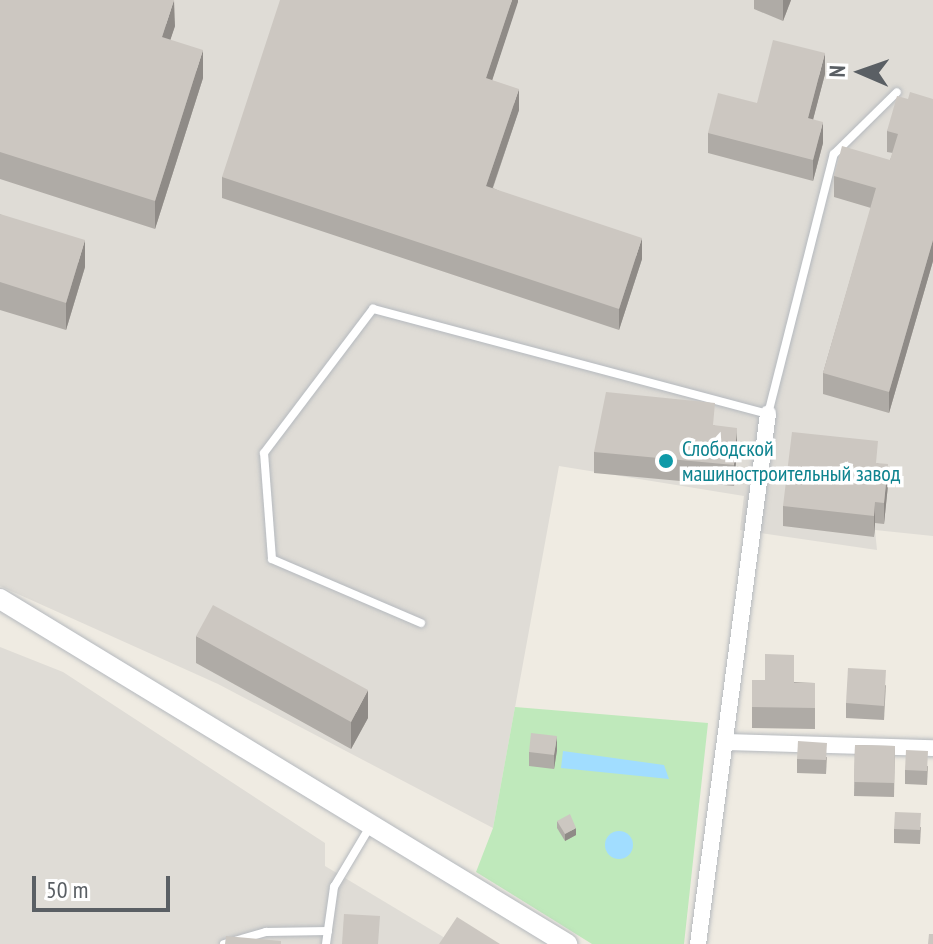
<!DOCTYPE html>
<html>
<head>
<meta charset="utf-8">
<style>
	body { margin:0 }
	#map { position:relative; width:933px; height:944px; overflow:hidden; background:#efebe2; font-family:"PT Sans Narrow",sans-serif }
	div>[style] { position:absolute }
	[style*='--x'] { left:calc(var(--x)*1px); top:calc(var(--y)*1px); width:calc(var(--w)*1px); rotate:calc(var(--a)*1deg) }
	.industrial>* { inset:0; background:#dfdcd6 }
	.green>* { inset:0; background:#bfe9bb }
	.water>* { inset:0; background:#a1ddff }
	.round { border-radius:50% }
	.roads { filter:drop-shadow(0 0 2px #b5b9be) drop-shadow(0 0 2px #b5b9be) }
	.service>* { height:8px; margin:-4px; padding:0 4px; transform-origin:4px; border-radius:4px; background:#fff }
	.minor>* { height:16px; margin:-8px; padding:0 8px; transform-origin:8px; border-radius:8px; background:#fff }
	.tertiary>* { height:20px; margin:-10px; padding:0 10px; transform-origin:10px; border-radius:10px; background:#fff }
	.wall>* { inset:0; background:#afaba6 }
	.shaded-wall>* { inset:0; background:#8f8b87 }
	.building>* { inset:0; background:#ccc7c1 }
	.dots>* { width:22px; height:22px; translate:-50% -50%; box-sizing:border-box; border:4px solid #fff; border-radius:50% }
	span { translate:-50% -50%; white-space:nowrap; text-align:center; line-height:1.15; -webkit-text-stroke:7px #fff; paint-order:stroke }
	.culture-label { font-size:22px; color:#0d838f }
	.left { translate:0 -50%; text-align:left }
	.north { position:absolute; left:821px; top:32px; width:80px; height:80px; -webkit-text-stroke:6px #fff; paint-order:stroke; rotate:272deg; font-size:22px; font-weight:700; line-height:32px; text-align:center; color:#5a5f64 }
	.north::after { content:''; display:block; margin:auto; width:28px; height:36px; background:#5a5f64; clip-path:polygon(50% 0,100% 100%,50% 72%,0 100%) }
	.scale { position:absolute; left:32px; top:876px; width:138px; height:36px; box-sizing:border-box; border:4px solid #5a5f64; border-top:0; padding-left:10px; font-size:24px; line-height:28px; white-space:nowrap; color:#5a5f64; -webkit-text-stroke:6px #fff; paint-order:stroke }
</style>
</head>
<body>
<div id="map">
	<div class="industrial">
		<i style="clip-path:polygon(0 0,933px 0,933px 536px,875px 530px,877px 550px,740px 530px,744px 496px,559px 466px,493px 828px,218px 684px,0 586px)"></i>
		<i style="clip-path:polygon(0 647px,63px 672px,325px 843px,325px 866px,455px 944px,0 944px)"></i>
	</div>
	<div class="green">
		<i style="clip-path:polygon(515px 707px,708px 723px,684px 944px,592px 944px,476px 872px,493px 828px)"></i>
	</div>
	<div class="water">
		<i style="clip-path:polygon(563px 751px,664px 765px,669px 779px,561px 768px)"></i>
		<i class="round" style="left:605px;top:831px;width:28px;height:28px"></i>
	</div>
	<div class="roads">
		<div class="service">
			<i style="--x:421;--y:623;--w:162;--a:-156.8"></i>
			<i style="--x:272;--y:559;--w:106;--a:-94.3"></i>
			<i style="--x:264;--y:453;--w:181;--a:-52.9"></i>
			<i style="--x:373;--y:309;--w:409;--a:14.9"></i>
			<i style="--x:768;--y:414;--w:268;--a:-75.8"></i>
			<i style="--x:834;--y:154;--w:88;--a:-44.5"></i>
			<i style="--x:224;--y:944;--w:44;--a:-15.9"></i>
			<i style="--x:266;--y:932;--w:62;--a:-0.9"></i>
			<i style="--x:326;--y:944;--w:58;--a:-82"></i>
			<i style="--x:334;--y:887;--w:72;--a:-59.2"></i>
		</div>
		<div class="minor">
			<i style="--x:726;--y:742;--w:207;--a:1.7"></i>
			<i style="--x:698;--y:944;--w:535;--a:-82.48"></i>
		</div>
		<div class="tertiary">
			<i style="--x:0;--y:599;--w:664;--a:31.32"></i>
		</div>
	</div>
	<div class="wall">
		<i style="clip-path:polygon(0 0,175px 26px,170px 40px,203px 78px,155px 229px,0 179px)"></i>
		<i style="clip-path:polygon(518px 0,492px 80px,519px 110px,493px 188px,642px 259px,619px 330px,222px 198px,222px 177px)"></i>
		<i style="clip-path:polygon(754px 0,791px 0,783px 21px,754px 9px)"></i>
		<i style="clip-path:polygon(825px 74px,813px 119px,823px 143px,813px 181px,708px 153px,708px 133px,757px 103px)"></i>
		<i style="clip-path:polygon(908px 99px,933px 99px,933px 261px,889px 413px,823px 394px,823px 373px,871px 208px,834px 197px,834px 176px,890px 160px,893px 153px,887px 152px,887px 131px)"></i>
		<i style="clip-path:polygon(0 214px,85px 267px,66px 330px,0 310px)"></i>
		<i style="clip-path:polygon(714px 425px,737px 449px,734px 486px,594px 473px,594px 452px)"></i>
		<i style="clip-path:polygon(878px 463px,888px 485px,884px 524px,875px 523px,874px 537px,783px 526px,783px 506px)"></i>
		<i style="clip-path:polygon(196px 636px,368px 718px,351px 749px,196px 663px)"></i>
		<i style="clip-path:polygon(752px 680px,815px 683px,815px 729px,752px 728px)"></i>
		<i style="clip-path:polygon(886px 685px,884px 720px,846px 718px,846px 703px)"></i>
		<i style="clip-path:polygon(855px 745px,895px 746px,894px 797px,854px 796px)"></i>
		<i style="clip-path:polygon(557px 750px,554px 769px,529px 766px,529px 752px)"></i>
		<i style="clip-path:polygon(827px 757px,826px 774px,797px 773px,797px 759px)"></i>
		<i style="clip-path:polygon(928px 766px,927px 785px,905px 784px,905px 770px)"></i>
		<i style="clip-path:polygon(557px 821px,576px 835px,565px 841px,557px 828px)"></i>
		<i style="clip-path:polygon(921px 827px,920px 844px,894px 843px,894px 829px)"></i>
	</div>
	<div class="shaded-wall">
		<i style="clip-path:polygon(174px 0,175px 26px,162px 65px,162px 37px)"></i>
		<i style="clip-path:polygon(512px 0,518px 0,518px 2px,486px 99px,486px 78px)"></i>
		<i style="clip-path:polygon(783px 0,791px 0,783px 21px)"></i>
		<i style="clip-path:polygon(203px 50px,203px 78px,155px 229px,155px 201px)"></i>
		<i style="clip-path:polygon(825px 53px,825px 74px,808px 139px,808px 118px)"></i>
		<i style="clip-path:polygon(519px 89px,519px 110px,486px 207px,486px 186px)"></i>
		<i style="clip-path:polygon(823px 122px,823px 143px,813px 181px,813px 160px)"></i>
		<i style="clip-path:polygon(642px 238px,642px 259px,619px 330px,619px 309px)"></i>
		<i style="clip-path:polygon(85px 240px,85px 267px,66px 330px,66px 303px)"></i>
		<i style="clip-path:polygon(933px 240px,933px 261px,889px 413px,889px 392px)"></i>
		<i style="clip-path:polygon(737px 428px,737px 449px,734px 486px,734px 465px)"></i>
		<i style="clip-path:polygon(888px 464px,888px 485px,884px 524px,884px 503px)"></i>
		<i style="clip-path:polygon(875px 502px,875px 523px,874px 537px,874px 516px)"></i>
		<i style="clip-path:polygon(368px 690px,368px 718px,351px 749px,351px 722px)"></i>
		<i style="clip-path:polygon(557px 736px,557px 750px,554px 769px,554px 755px)"></i>
		<i style="clip-path:polygon(576px 828px,576px 835px,565px 841px,565px 834px)"></i>
	</div>
	<div class="building">
		<i style="clip-path:polygon(0 0,174px 0,162px 37px,203px 50px,155px 201px,0 152px)"></i>
		<i style="clip-path:polygon(280px 0,512px 0,486px 78px,519px 89px,486px 186px,642px 238px,619px 309px,222px 177px)"></i>
		<i style="clip-path:polygon(773px 40px,825px 53px,808px 118px,823px 122px,813px 160px,708px 133px,718px 93px,757px 103px)"></i>
		<i style="clip-path:polygon(910px 92px,933px 99px,933px 240px,889px 392px,823px 373px,876px 188px,834px 176px,842px 146px,890px 160px,898px 134px,887px 131px,897px 96px,908px 99px)"></i>
		<i style="clip-path:polygon(0 214px,85px 240px,66px 303px,0 282px)"></i>
		<i style="clip-path:polygon(606px 392px,715px 403px,713px 425px,737px 428px,734px 465px,594px 452px)"></i>
		<i style="clip-path:polygon(792px 432px,878px 441px,876px 463px,888px 464px,884px 503px,875px 502px,874px 516px,783px 506px)"></i>
		<i style="clip-path:polygon(213px 605px,368px 690px,351px 722px,196px 636px)"></i>
		<i style="clip-path:polygon(765px 654px,794px 655px,794px 683px,815px 683px,815px 708px,752px 707px,752px 680px,765px 680px)"></i>
		<i style="clip-path:polygon(848px 668px,886px 670px,884px 706px,846px 703px)"></i>
		<i style="clip-path:polygon(531px 733px,557px 736px,554px 755px,529px 752px)"></i>
		<i style="clip-path:polygon(798px 741px,827px 743px,826px 760px,797px 759px)"></i>
		<i style="clip-path:polygon(855px 745px,895px 746px,894px 783px,854px 782px)"></i>
		<i style="clip-path:polygon(906px 750px,928px 751px,927px 771px,905px 770px)"></i>
		<i style="clip-path:polygon(895px 812px,921px 813px,920px 830px,894px 829px)"></i>
		<i style="clip-path:polygon(570px 814px,576px 828px,565px 834px,557px 821px)"></i>
		<i style="clip-path:polygon(344px 914px,380px 916px,378px 944px,342px 944px)"></i>
		<i style="clip-path:polygon(457px 917px,500px 944px,439px 944px)"></i>
		<i style="clip-path:polygon(929px 934px,933px 934px,933px 944px,928px 944px)"></i>
		<i style="clip-path:polygon(226px 936px,281px 941px,281px 944px,225px 944px)"></i>
	</div>
	<div class="dots">
		<i style="left:666px;top:461px;background:#0f9aa8"></i>
	</div>
	<div class="culture-label">
		<span class="left" style="left:682px;top:461px">Слободской<br>машиностроительный завод</span>
	</div>
	<div class="north">N</div>
	<div class="scale">50 m</div>
</div>
</body>
</html>
